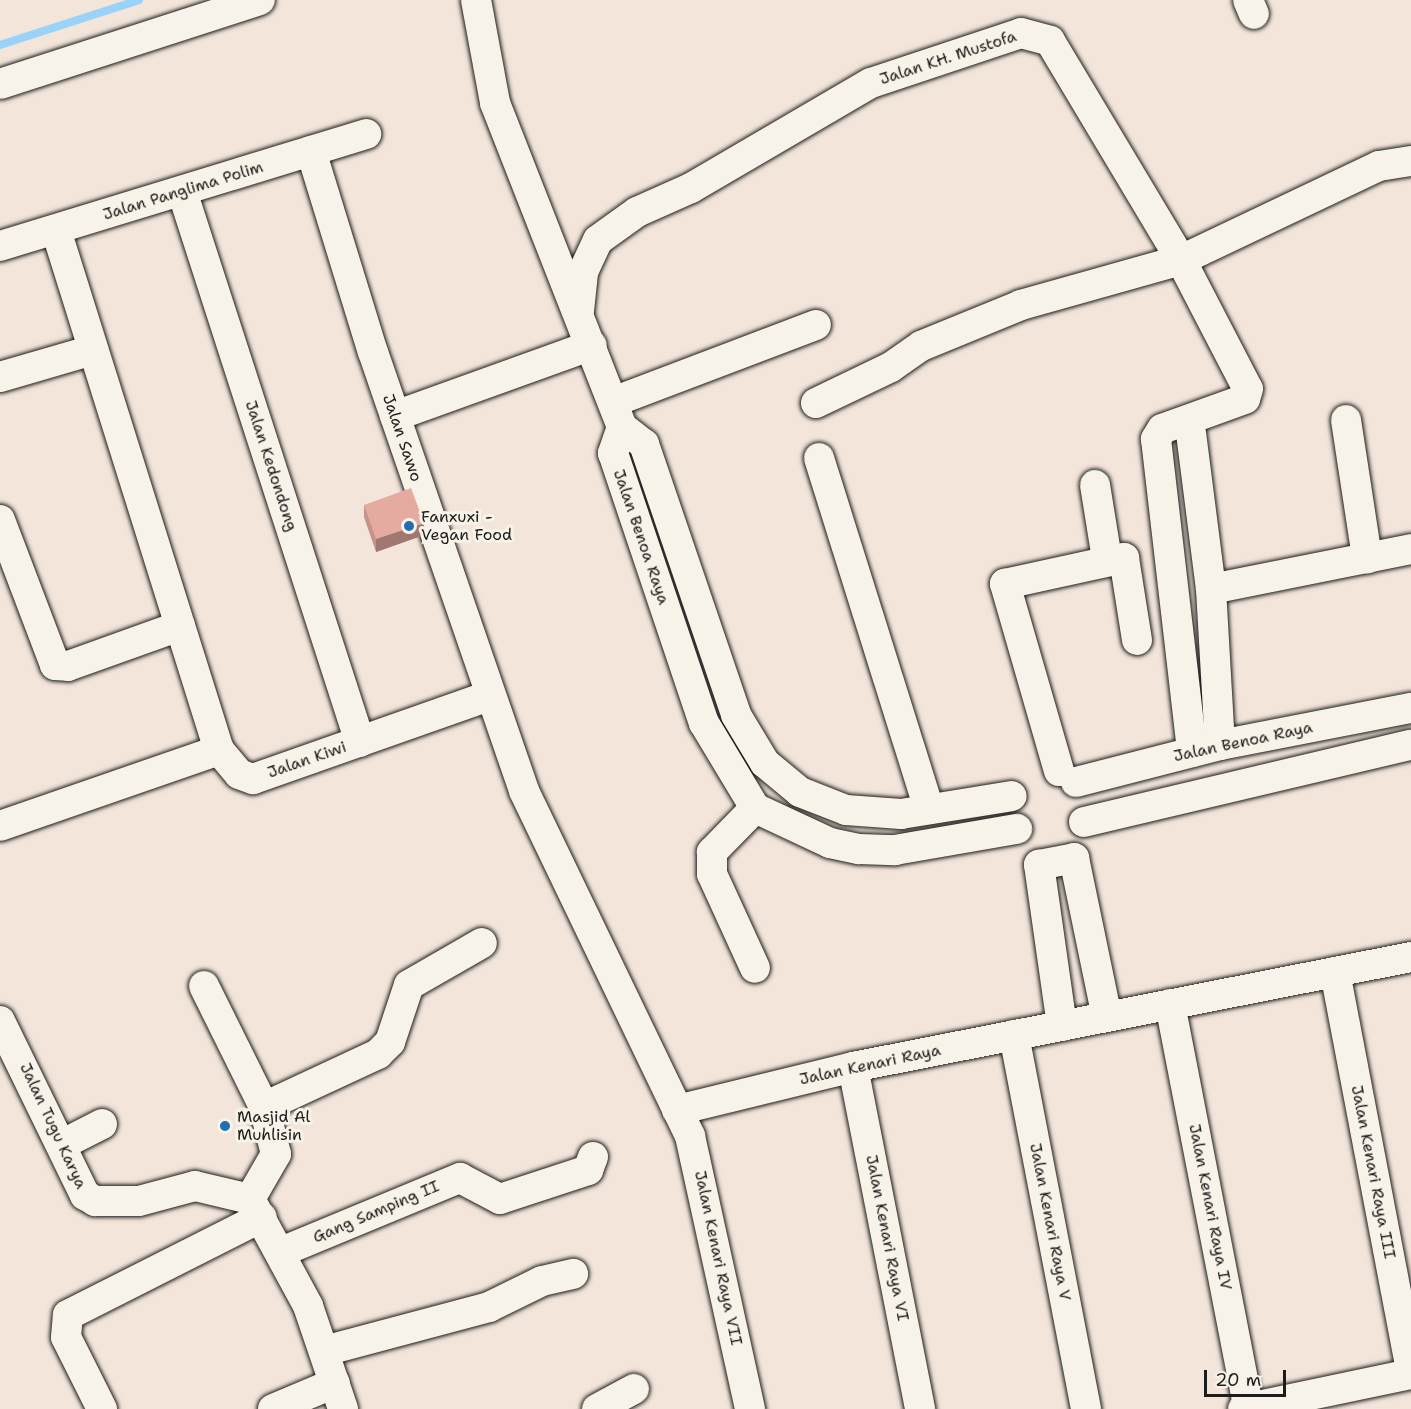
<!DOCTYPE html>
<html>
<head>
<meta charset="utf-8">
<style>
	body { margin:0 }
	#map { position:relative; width:1411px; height:1409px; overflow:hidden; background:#f3e5da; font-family:"Shantell Sans",sans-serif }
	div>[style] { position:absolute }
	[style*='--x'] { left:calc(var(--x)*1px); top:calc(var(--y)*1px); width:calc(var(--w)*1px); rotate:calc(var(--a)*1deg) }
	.stream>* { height:8px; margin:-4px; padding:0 4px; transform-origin:4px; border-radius:4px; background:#99d3f9 }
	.roads { filter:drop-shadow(0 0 2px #1c1c1c) drop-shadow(0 0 2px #1c1c1c) }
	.street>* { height:30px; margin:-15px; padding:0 15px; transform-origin:15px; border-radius:15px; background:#f7f3e8 }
	.wall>* { inset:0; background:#c5938a }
	.shaded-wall>* { inset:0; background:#a07871 }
	.building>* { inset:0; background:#e5aba1 }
	.dots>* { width:16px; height:16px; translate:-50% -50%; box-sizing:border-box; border:3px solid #f7f3e8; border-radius:50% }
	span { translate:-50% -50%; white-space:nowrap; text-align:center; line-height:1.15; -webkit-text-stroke:6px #f7f3e8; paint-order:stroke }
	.street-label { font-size:16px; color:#1c1c1c }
	.poi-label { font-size:16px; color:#1c1c1c }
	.left { translate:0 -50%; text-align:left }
	.scale { position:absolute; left:1204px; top:1370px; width:82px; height:27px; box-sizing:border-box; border:3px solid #1c1c1c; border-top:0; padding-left:8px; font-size:18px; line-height:21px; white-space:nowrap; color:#1c1c1c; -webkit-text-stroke:4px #f7f3e8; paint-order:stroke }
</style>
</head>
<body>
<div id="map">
	<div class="stream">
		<i style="--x:0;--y:45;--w:146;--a:-17.9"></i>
	</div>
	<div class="roads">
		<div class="street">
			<i style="--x:476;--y:0;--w:105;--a:79.5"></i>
			<i style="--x:495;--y:103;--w:348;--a:68.6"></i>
			<i style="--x:1248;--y:0;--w:15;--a:67"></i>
			<i style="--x:0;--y:84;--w:273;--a:-17.9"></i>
			<i style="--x:311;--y:151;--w:210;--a:72.9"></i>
			<i style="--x:373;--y:352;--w:464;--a:71"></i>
			<i style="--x:524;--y:791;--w:383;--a:64.3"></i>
			<i style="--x:690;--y:1136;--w:280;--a:77.6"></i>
			<i style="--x:182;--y:191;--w:579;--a:72.1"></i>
			<i style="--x:56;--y:230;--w:545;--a:72.6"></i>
			<i style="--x:219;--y:750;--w:31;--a:50"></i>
			<i style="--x:239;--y:774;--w:15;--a:20"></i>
			<i style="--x:253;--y:779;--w:250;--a:-19.4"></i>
			<i style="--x:0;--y:246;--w:383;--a:-17"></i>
			<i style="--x:579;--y:311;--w:39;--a:-84"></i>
			<i style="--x:583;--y:272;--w:35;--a:-65"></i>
			<i style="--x:598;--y:240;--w:48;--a:-35.7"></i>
			<i style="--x:637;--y:212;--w:59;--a:-24"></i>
			<i style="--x:691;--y:188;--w:208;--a:-30.3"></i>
			<i style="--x:871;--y:83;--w:158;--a:-18.4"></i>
			<i style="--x:1021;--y:33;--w:30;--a:15"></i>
			<i style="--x:1050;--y:41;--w:255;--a:59.1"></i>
			<i style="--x:1181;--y:260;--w:145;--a:62.6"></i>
			<i style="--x:1248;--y:389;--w:10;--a:107"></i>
			<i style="--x:1245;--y:399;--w:88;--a:160.1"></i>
			<i style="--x:1162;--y:429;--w:12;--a:121"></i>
			<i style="--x:1156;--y:439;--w:315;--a:83.4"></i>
			<i style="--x:0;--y:377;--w:97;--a:-16.2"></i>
			<i style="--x:613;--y:402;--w:217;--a:-20.8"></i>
			<i style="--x:816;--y:403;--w:83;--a:-25.6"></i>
			<i style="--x:891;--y:367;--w:37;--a:-35"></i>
			<i style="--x:921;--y:346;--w:108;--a:-22.3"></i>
			<i style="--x:1021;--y:305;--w:166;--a:-15.7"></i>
			<i style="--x:1181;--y:260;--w:219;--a:-25.4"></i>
			<i style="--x:1379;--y:166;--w:32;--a:-9"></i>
			<i style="--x:395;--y:416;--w:209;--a:-19.8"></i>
			<i style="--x:1346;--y:420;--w:140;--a:81.3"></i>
			<i style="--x:622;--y:427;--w:28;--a:109"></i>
			<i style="--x:613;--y:453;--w:285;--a:71.4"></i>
			<i style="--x:704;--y:723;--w:99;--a:59"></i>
			<i style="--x:755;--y:808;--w:83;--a:25"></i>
			<i style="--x:830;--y:843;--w:30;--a:12"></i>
			<i style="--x:859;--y:849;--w:36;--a:2"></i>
			<i style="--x:895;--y:850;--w:124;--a:-9.8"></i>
			<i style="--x:622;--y:427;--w:28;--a:38"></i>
			<i style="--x:644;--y:444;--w:286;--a:71.2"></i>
			<i style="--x:736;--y:715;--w:56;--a:58.9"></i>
			<i style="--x:765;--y:763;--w:45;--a:39.6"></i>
			<i style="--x:800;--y:792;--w:49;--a:21.4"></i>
			<i style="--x:846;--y:810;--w:55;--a:4.2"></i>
			<i style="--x:901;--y:814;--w:112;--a:-9.2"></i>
			<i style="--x:1191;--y:433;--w:157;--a:82.7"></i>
			<i style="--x:819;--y:458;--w:367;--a:72.6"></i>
			<i style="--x:1095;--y:485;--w:75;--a:80.8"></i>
			<i style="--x:0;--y:520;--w:155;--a:69.2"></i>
			<i style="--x:55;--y:665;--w:13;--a:4"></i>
			<i style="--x:68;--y:666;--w:119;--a:-19.7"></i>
			<i style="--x:1220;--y:745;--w:156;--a:-93.3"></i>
			<i style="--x:1211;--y:589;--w:204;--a:-11.3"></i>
			<i style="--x:1059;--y:771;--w:195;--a:-106.1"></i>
			<i style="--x:1005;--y:584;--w:122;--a:-12.3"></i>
			<i style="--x:1124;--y:558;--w:83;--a:81"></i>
			<i style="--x:1076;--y:782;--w:149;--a:-14.4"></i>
			<i style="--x:1220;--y:745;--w:195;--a:-11"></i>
			<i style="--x:755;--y:808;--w:62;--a:134.3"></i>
			<i style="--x:712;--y:852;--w:22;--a:90"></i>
			<i style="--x:712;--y:874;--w:103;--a:65.4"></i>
			<i style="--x:1084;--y:822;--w:336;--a:-13.3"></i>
			<i style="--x:0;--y:826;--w:232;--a:-19.1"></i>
			<i style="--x:1335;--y:972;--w:407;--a:79.2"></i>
			<i style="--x:204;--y:986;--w:135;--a:63.6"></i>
			<i style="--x:1170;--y:1004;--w:413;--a:79"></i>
			<i style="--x:0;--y:1021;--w:194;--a:64"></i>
			<i style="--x:85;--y:1195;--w:12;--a:31"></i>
			<i style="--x:95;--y:1201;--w:44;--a:0"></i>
			<i style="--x:139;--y:1201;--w:58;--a:-15"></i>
			<i style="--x:195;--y:1186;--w:57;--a:13.3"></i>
			<i style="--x:250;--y:1199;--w:122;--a:61.5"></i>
			<i style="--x:308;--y:1306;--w:109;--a:71.2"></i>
			<i style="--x:1062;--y:1026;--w:163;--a:-98.1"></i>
			<i style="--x:1039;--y:865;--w:36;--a:-11"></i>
			<i style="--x:1074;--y:858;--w:162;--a:78.3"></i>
			<i style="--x:1014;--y:1035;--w:381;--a:79.1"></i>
			<i style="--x:853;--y:1067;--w:349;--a:78.9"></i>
			<i style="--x:677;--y:1110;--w:181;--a:-13.7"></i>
			<i style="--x:853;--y:1067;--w:569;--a:-11.15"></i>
			<i style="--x:61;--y:1145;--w:46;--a:-27.1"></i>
			<i style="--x:250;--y:1199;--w:52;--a:-60"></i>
			<i style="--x:276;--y:1154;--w:49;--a:-104.3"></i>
			<i style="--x:264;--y:1107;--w:126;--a:-24.9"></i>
			<i style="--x:378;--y:1054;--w:17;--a:-45"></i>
			<i style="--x:390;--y:1042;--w:60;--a:-71.6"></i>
			<i style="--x:409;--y:985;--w:84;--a:-29.9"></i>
			<i style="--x:281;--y:1252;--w:194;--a:-22.5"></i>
			<i style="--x:460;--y:1178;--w:45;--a:27.7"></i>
			<i style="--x:500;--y:1199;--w:93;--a:-18.2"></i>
			<i style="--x:588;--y:1170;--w:14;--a:-69"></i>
			<i style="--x:324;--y:1351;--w:171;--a:-14.9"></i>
			<i style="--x:489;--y:1307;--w:59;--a:-26.1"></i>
			<i style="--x:542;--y:1281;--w:32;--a:-13"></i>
			<i style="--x:102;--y:1409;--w:80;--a:-116.6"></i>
			<i style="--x:66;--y:1337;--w:22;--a:-85"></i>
			<i style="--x:68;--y:1315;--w:217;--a:-26.8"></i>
			<i style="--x:273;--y:1409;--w:67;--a:-22.8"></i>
			<i style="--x:597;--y:1409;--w:42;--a:-28.4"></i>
			<i style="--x:1243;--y:1409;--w:172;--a:-11.8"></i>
		</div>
	</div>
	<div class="wall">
		<i style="clip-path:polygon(364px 505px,424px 535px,376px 552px,364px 517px)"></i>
	</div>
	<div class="shaded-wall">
		<i style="clip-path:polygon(424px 523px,424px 535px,376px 552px,376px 539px)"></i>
	</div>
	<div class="building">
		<i style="clip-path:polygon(411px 488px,424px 523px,376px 539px,364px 505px)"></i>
	</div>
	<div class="dots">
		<i style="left:409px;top:526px;background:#1f6fb2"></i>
		<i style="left:225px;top:1126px;background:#1f6fb2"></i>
	</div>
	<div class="street-label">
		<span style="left:948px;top:58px;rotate:-18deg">Jalan KH. Mustofa</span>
		<span style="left:183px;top:191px;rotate:-17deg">Jalan Panglima Polim</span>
		<span style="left:402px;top:438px;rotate:71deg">Jalan Sawo</span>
		<span style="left:271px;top:466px;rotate:72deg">Jalan Kedondong</span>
		<span style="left:641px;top:537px;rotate:71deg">Jalan Benoa Raya</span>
		<span style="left:1243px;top:742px;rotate:-12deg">Jalan Benoa Raya</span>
		<span style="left:307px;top:760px;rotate:-19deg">Jalan Kiwi</span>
		<span style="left:870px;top:1065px;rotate:-12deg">Jalan Kenari Raya</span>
		<span style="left:53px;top:1126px;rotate:65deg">Jalan Tugu Karya</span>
		<span style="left:1373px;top:1172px;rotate:79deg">Jalan Kenari Raya III</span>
		<span style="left:1210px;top:1207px;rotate:79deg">Jalan Kenari Raya IV</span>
		<span style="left:376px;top:1212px;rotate:-23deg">Gang Samping II</span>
		<span style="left:1050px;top:1222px;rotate:79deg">Jalan Kenari Raya V</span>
		<span style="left:887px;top:1238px;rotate:79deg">Jalan Kenari Raya VI</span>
		<span style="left:718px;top:1258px;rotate:78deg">Jalan Kenari Raya VII</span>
	</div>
	<div class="poi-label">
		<span class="left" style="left:421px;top:526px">Fanxuxi -<br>Vegan Food</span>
		<span class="left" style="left:237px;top:1126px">Masjid Al<br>Muhlisin</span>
	</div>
	<div class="scale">20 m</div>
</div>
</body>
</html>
